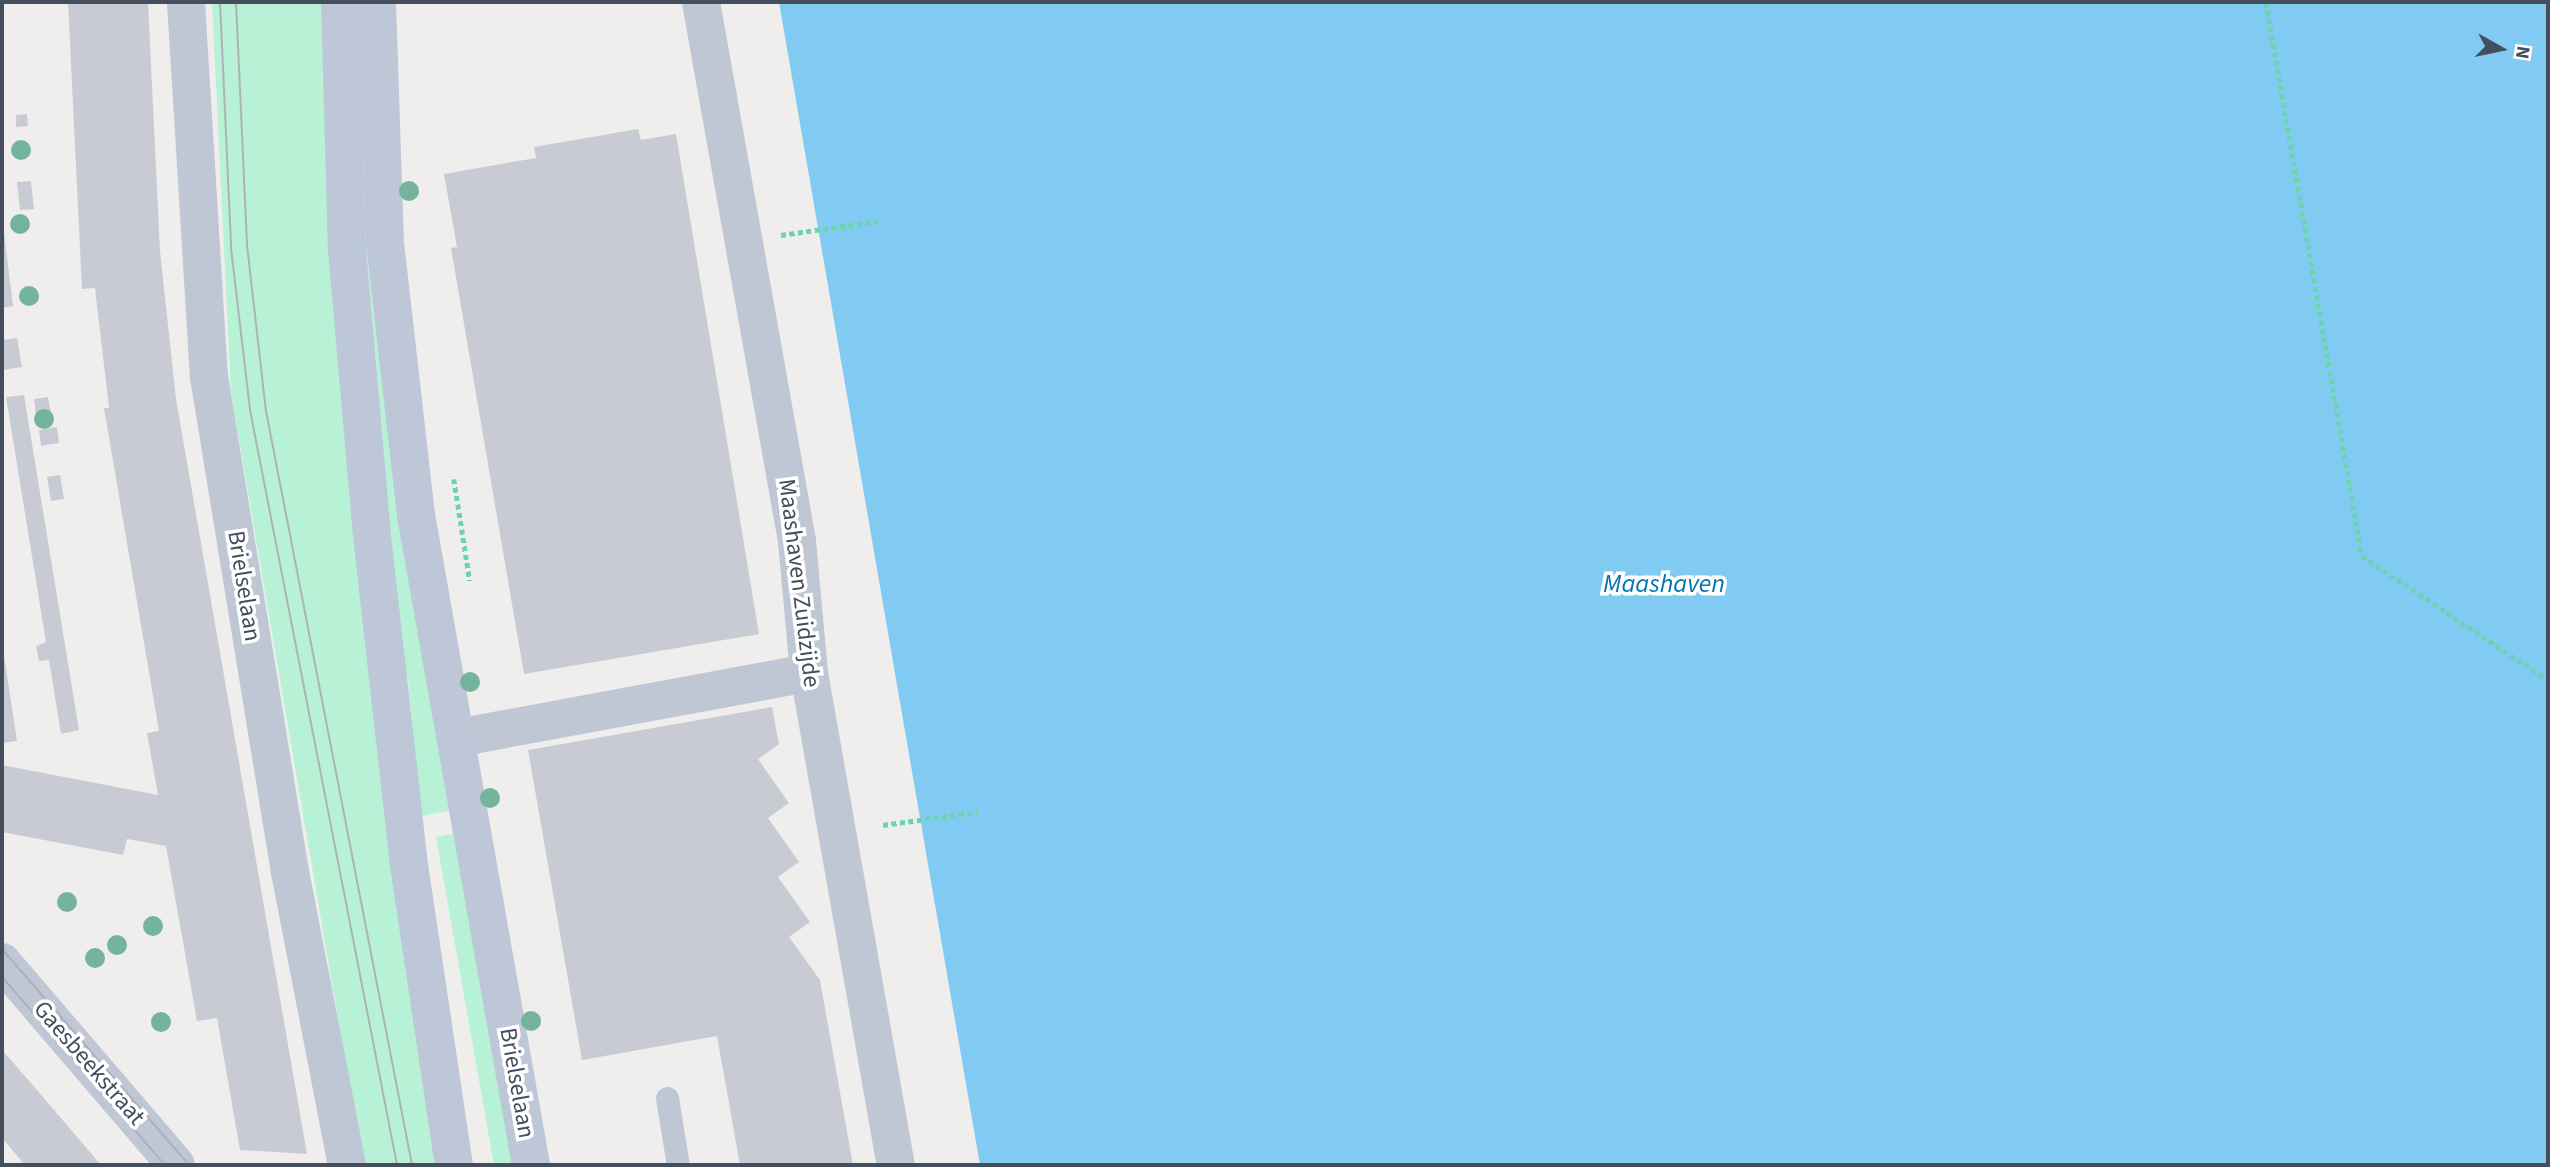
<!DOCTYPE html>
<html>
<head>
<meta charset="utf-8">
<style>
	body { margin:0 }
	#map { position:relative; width:2550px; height:1167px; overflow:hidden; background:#f0eeed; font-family:"Source Sans 3",sans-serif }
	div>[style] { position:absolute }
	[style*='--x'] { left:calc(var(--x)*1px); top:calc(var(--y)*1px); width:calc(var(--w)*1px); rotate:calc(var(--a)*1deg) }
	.green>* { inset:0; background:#b7f2d6 }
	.water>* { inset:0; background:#81cbf3 }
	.building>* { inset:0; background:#c9cbd4 }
	.path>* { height:4.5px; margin-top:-2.25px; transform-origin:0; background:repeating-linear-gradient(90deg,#6dd3af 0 5px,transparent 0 8.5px) }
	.service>* { height:23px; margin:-11.5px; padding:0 11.5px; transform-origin:11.5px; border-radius:11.5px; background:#bfc7d4 }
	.minor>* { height:38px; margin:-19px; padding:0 19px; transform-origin:19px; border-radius:19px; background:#bfc7d4 }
	.secondary>* { height:38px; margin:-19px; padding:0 19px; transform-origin:19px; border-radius:19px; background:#bec7d8 }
	.tram>* { height:2px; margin:-1px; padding:0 1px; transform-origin:1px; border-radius:1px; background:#afb1b9 }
	.trees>* { width:20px; height:20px; margin:-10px; border-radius:50%; background:#74b39c }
	span { translate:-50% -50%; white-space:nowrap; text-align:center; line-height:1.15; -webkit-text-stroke:7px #fff; paint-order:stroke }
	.street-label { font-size:24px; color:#444e5c }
	.water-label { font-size:26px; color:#0175b3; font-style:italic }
	.frame { position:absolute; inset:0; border:4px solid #444e5c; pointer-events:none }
	.north { position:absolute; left:2466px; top:14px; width:70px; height:70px; -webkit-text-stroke:5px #fff; paint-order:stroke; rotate:99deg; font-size:19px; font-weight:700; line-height:28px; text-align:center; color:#444e5c }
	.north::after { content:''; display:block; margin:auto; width:24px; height:32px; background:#444e5c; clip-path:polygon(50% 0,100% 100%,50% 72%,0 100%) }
</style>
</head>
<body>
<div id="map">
	<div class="green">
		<i style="clip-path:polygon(212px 2px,325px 2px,439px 1165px,363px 1165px,231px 393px)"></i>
		<i style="clip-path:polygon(367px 2px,459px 809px,420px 816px,408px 679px,398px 678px,363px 331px)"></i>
		<i style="clip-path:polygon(463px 832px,521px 1165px,494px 1165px,436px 837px)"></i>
	</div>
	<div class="water">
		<i style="clip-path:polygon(779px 2px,2548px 2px,2548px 1165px,980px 1165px)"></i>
	</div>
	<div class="building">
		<i style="clip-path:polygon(68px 2px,148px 2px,160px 251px,176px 399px,307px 1154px,240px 1150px,217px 1018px,197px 1021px,166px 846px,127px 839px,123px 855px,2px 832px,2px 765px,158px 795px,147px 733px,159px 731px,104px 408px,109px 408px,95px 288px,82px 289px)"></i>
		<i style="clip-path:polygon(27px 114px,28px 126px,16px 127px,16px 115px)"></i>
		<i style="clip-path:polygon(638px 129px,641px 140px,676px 134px,759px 634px,524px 674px,451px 248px,457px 247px,444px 174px,536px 158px,534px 147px)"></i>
		<i style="clip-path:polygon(31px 181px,34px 209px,20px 210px,17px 182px)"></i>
		<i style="clip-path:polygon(2px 216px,13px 306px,2px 308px)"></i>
		<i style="clip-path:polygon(17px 338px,22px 367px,3px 370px,2px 340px)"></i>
		<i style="clip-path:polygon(24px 395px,79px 730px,61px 734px,49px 660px,39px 661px,36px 646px,46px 642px,6px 397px)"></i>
		<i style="clip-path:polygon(48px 397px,51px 413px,36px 415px,34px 399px)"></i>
		<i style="clip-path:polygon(57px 427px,59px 443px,41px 446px,39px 430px)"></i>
		<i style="clip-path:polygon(60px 475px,64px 499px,51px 501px,47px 477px)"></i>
		<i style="clip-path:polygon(2px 642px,17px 741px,2px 743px)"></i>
		<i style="clip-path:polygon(772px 707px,779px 744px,758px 759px,789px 803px,768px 818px,799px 862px,778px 877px,810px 922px,789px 937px,820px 980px,853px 1165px,740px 1165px,717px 1036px,582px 1060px,528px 750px)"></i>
		<i style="clip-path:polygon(2px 1050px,31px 1083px,101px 1165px,25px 1165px,2px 1138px)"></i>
	</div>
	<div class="path">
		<i style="--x:2266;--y:2;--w:562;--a:80.17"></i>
		<i style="--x:2362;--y:556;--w:224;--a:33.7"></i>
		<i style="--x:781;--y:235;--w:98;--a:-8.2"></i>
		<i style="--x:454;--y:479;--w:103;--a:81.1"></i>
		<i style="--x:883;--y:825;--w:95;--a:-7.9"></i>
	</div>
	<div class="service">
		<i style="--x:667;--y:1098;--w:68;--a:80.7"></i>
	</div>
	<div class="minor">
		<i style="--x:186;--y:2;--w:376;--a:86.5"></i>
		<i style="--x:209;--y:377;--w:502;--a:80.71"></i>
		<i style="--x:290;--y:872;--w:298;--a:79"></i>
		<i style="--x:701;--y:2;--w:547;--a:79.9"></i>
		<i style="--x:797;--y:541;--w:133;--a:84.8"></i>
		<i style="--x:809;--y:673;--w:500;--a:80"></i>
		<i style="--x:457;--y:738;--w:358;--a:-10.5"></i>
		<i style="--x:2;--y:962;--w:267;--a:49.4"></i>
	</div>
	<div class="secondary">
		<i style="--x:340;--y:2;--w:248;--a:88.4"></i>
		<i style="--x:347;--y:250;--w:278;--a:85"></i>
		<i style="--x:371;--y:527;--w:340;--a:83.6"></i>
		<i style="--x:409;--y:865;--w:303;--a:81.5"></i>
		<i style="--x:377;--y:2;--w:241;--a:88.1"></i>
		<i style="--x:385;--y:243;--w:274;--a:83.5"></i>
		<i style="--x:416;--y:515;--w:660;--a:79.97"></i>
	</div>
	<div class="tram">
		<i style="--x:220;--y:2;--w:246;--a:87.4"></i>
		<i style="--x:231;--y:248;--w:163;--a:83.3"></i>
		<i style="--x:250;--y:410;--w:769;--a:78.98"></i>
		<i style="--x:236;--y:2;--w:243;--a:87.4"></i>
		<i style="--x:247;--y:245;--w:167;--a:83.5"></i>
		<i style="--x:266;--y:411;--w:768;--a:79.04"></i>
		<i style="--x:2;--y:949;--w:286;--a:49.1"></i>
		<i style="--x:2;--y:977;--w:249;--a:49.1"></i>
	</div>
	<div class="trees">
		<i style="left:21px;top:150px"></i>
		<i style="left:409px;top:191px"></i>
		<i style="left:20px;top:224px"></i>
		<i style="left:29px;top:296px"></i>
		<i style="left:44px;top:419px"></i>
		<i style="left:470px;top:682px"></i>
		<i style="left:490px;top:798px"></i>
		<i style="left:67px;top:902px"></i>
		<i style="left:153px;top:926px"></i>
		<i style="left:117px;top:945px"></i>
		<i style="left:95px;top:958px"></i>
		<i style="left:531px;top:1021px"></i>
		<i style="left:161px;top:1022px"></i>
	</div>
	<div class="street-label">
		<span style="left:799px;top:583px;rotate:83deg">Maashaven Zuidzijde</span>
		<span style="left:244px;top:586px;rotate:81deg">Brielselaan</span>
		<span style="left:89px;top:1063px;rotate:49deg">Gaesbeekstraat</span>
		<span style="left:517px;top:1083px;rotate:80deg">Brielselaan</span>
	</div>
	<div class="water-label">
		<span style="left:1664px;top:584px">Maashaven</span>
	</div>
	<div class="frame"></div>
	<div class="north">N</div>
</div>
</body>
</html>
